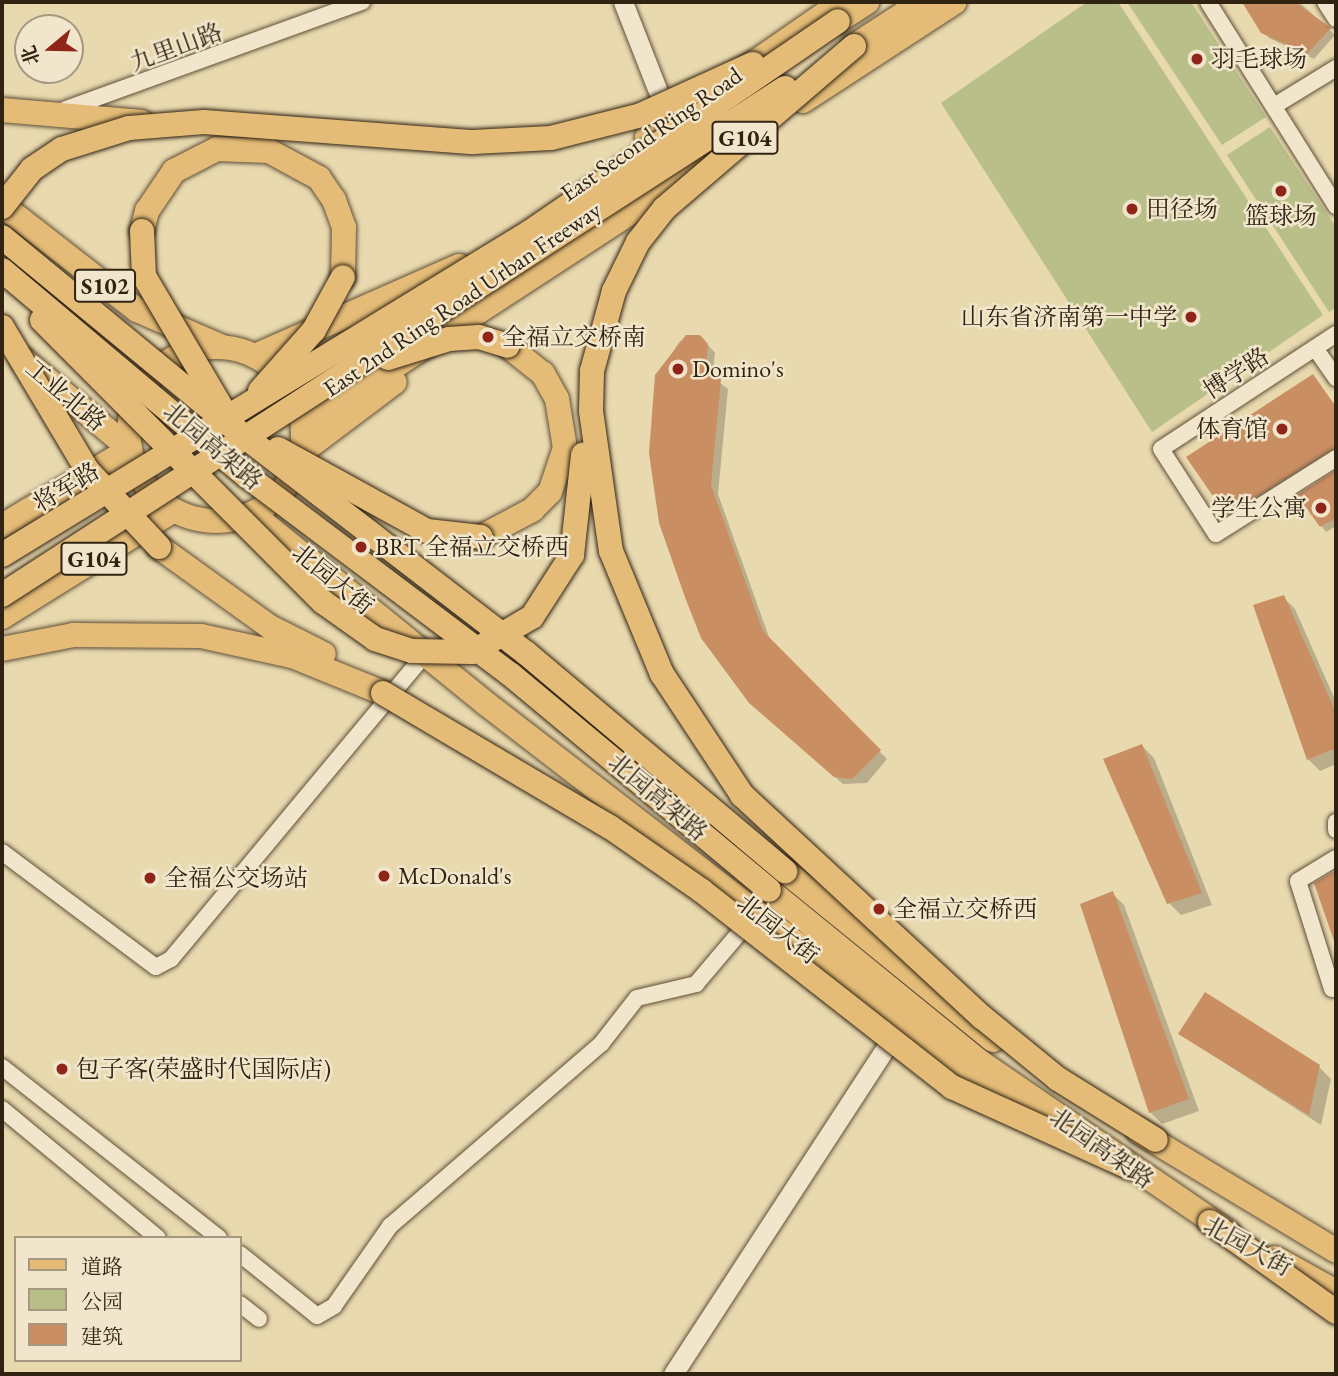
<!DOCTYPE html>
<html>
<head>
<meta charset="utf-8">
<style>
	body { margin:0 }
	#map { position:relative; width:1338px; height:1376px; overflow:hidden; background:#e9d9af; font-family:"EB Garamond","Noto Serif SC",serif }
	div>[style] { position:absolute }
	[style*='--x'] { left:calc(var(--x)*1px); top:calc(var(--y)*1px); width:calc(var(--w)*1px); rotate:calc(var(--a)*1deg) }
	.green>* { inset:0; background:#b9bf89 }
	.shadow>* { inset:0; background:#0003 }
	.building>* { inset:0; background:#ca8e63 }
	.roads { filter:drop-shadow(0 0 2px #5f5039) drop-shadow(0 0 2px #5f5039) }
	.minor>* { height:16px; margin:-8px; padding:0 8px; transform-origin:8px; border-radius:8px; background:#f1e6cb }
	.tertiary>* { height:19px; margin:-9.5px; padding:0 9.5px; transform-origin:9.5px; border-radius:9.5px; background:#f1e6cb }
	.primary>* { height:24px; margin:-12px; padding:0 12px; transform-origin:12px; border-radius:12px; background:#e4bc78 }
	.trunk>* { height:24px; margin:-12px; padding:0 12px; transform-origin:12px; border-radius:12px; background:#e4bc78 }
	.trunk>.ring { margin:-12px; padding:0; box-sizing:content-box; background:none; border:24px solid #e4bc78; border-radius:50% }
	.bridges { filter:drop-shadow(0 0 2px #312312) drop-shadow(0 0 2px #312312) }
	.trunk-bridge>* { height:24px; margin:-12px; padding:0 12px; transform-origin:12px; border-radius:12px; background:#e4bc78 }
	.dots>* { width:19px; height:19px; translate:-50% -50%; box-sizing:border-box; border:4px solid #f1e6cb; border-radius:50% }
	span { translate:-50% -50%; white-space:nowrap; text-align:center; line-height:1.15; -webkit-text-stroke:5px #f1e6cb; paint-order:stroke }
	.shield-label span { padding:2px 5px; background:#f1e6cb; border:2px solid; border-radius:5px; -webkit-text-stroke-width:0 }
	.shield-label { font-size:23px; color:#312312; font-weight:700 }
	.street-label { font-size:24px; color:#312312 }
	.poi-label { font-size:24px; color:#312312 }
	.left { translate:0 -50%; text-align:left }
	.right { translate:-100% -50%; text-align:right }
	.frame { position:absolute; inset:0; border:4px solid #312312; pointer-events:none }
	.legend { position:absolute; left:14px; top:1236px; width:228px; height:126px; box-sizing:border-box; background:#f1e6cb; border:2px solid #a49881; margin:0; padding:9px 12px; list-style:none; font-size:21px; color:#312312 }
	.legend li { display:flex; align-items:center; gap:14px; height:35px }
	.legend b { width:35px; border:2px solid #a49881 }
	.north { position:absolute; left:14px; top:14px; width:70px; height:70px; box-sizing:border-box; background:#f1e6cb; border:2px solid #a49881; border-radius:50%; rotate:251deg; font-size:19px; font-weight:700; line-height:28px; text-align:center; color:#312312 }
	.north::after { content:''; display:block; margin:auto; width:24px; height:32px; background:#8f2418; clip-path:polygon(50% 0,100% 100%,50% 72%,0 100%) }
</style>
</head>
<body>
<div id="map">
	<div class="green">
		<i style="clip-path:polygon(1087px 2px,1118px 2px,1323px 315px,1152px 432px,941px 103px)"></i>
		<i style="clip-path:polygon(1127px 2px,1191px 2px,1266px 117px,1222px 145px)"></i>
		<i style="clip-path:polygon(1270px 127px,1336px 227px,1336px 308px,1329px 312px,1227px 155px)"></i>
	</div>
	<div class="shadow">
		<i style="clip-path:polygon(1245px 2px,1299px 2px,1335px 35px,1314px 59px,1269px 38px)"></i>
		<i style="clip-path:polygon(700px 336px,715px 353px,712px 377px,728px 389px,718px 494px,770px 640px,887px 759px,867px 783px,843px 784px,759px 710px,657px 376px,680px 341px)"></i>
		<i style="clip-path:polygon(1318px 382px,1336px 407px,1336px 459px,1233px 520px,1227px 514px)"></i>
		<i style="clip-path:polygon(1336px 477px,1336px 526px,1326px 532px,1299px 496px)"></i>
		<i style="clip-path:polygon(1283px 597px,1295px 609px,1336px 702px,1336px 764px,1320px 771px,1308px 759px)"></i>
		<i style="clip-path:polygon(1142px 746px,1154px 758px,1212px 905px,1181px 915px,1169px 903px)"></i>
		<i style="clip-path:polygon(1113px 894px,1124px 905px,1199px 1111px,1162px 1124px,1150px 1112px)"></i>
		<i style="clip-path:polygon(1180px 1034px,1319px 1067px,1331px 1079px,1321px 1125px)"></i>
	</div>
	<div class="building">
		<i style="clip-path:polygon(1242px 2px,1295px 2px,1331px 28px,1307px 54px,1261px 33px)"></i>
		<i style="clip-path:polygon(686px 335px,700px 335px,708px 344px,705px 372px,721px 379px,711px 485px,763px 631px,881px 750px,852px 779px,834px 777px,749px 703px,701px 638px,686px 600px,659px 523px,649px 453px,655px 375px)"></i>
		<i style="clip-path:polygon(1313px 374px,1336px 407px,1336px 448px,1226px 515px,1186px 457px)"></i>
		<i style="clip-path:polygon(1336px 470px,1336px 518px,1320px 527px,1297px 495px)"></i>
		<i style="clip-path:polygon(1284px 595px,1336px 713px,1336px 748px,1307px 760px,1253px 605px)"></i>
		<i style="clip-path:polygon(1142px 744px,1202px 893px,1167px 904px,1103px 759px)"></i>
		<i style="clip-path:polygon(1336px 870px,1336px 941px,1334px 941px,1314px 883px)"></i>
		<i style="clip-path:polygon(1113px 891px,1189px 1099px,1149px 1113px,1080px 904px)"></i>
		<i style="clip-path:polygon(1205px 992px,1320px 1065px,1309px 1115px,1178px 1034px)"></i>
	</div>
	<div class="roads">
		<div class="minor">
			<i style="--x:1208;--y:2;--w:241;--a:57.9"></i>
			<i style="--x:1325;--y:2;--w:20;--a:57"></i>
			<i style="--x:1274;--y:106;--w:73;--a:-31.5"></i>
			<i style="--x:66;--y:109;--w:315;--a:-19.9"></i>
			<i style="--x:1336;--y:334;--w:209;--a:146.7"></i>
			<i style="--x:1161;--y:449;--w:101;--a:57.1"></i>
			<i style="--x:1216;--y:534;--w:142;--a:-32.3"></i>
			<i style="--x:1315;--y:348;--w:37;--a:55"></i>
			<i style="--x:1336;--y:822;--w:8;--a:90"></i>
			<i style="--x:2;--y:852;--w:192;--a:36.8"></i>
			<i style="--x:156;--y:967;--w:17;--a:-28"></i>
			<i style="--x:171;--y:959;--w:397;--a:-50.2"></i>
			<i style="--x:1332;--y:989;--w:113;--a:-107.5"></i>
			<i style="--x:1298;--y:881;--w:44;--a:-31.2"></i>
			<i style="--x:2;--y:1067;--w:276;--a:38.2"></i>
			<i style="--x:2;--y:1109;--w:202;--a:39.6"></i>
			<i style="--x:240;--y:1254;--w:99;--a:38.8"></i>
			<i style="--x:317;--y:1316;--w:20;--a:-30"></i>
			<i style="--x:334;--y:1306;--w:98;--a:-55"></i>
			<i style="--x:390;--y:1226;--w:279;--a:-40.8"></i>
			<i style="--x:601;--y:1044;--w:58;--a:-52"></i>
			<i style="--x:637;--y:998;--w:61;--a:-13.3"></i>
			<i style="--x:696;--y:984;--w:77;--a:-49.7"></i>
			<i style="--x:240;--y:1304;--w:24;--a:38"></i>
		</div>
		<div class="tertiary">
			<i style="--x:623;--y:2;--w:123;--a:68.6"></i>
			<i style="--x:673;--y:1374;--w:412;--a:-56.9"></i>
		</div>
		<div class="primary">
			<i style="--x:2;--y:205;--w:171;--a:37.9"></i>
			<i style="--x:137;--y:310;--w:90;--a:23.4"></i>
			<i style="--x:24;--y:360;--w:138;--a:40"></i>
			<i style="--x:254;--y:515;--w:301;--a:39.1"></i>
			<i style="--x:488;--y:705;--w:485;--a:37.7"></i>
			<i style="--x:872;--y:1002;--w:206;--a:34.5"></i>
		</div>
		<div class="trunk">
			<i style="--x:838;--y:21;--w:35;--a:-33"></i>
			<i style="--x:854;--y:46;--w:81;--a:-32.9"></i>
			<i style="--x:803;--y:101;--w:181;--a:-33.1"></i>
			<i style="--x:2;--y:110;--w:140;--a:4.9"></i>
			<i style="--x:647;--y:137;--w:237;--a:-34.7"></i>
			<i style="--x:142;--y:231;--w:21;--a:-76"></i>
			<i style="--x:147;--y:211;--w:48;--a:-56"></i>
			<i style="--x:174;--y:171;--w:48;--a:-27.1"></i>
			<i style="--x:217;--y:149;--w:52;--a:2.2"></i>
			<i style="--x:269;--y:151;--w:57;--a:28.4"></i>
			<i style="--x:319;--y:178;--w:27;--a:56"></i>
			<i style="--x:334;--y:200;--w:29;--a:70"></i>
			<i style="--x:344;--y:227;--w:50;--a:91.1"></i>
			<i class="ring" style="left:129px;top:347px;width:150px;height:150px"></i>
			<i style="--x:255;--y:356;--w:223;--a:-23.8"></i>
			<i style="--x:303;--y:426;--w:473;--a:-33.1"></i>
			<i style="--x:302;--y:452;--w:116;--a:-37"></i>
			<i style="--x:2;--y:526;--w:149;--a:-31"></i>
			<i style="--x:481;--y:537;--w:58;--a:-27.9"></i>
			<i style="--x:532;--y:510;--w:25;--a:-45"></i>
			<i style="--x:550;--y:492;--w:46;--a:-71.2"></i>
			<i style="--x:565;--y:448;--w:50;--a:-99.3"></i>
			<i style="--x:557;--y:399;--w:29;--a:-119"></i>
			<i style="--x:543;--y:374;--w:45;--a:-141.3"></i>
			<i style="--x:159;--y:547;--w:137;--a:35.8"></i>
			<i style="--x:270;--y:627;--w:60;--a:26.6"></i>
			<i style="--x:2;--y:617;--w:200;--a:-31.9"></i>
			<i style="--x:2;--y:649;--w:73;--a:-11"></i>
			<i style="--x:74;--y:635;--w:127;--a:0.5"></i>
			<i style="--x:201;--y:636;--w:93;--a:12.4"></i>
			<i style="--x:292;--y:656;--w:98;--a:22.1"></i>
			<i style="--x:785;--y:871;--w:268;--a:39.1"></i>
			<i style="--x:769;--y:890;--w:272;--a:39.2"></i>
			<i style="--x:980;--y:1062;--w:301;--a:34.4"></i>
			<i style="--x:1139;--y:1132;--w:230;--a:31.1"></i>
			<i style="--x:1275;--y:1258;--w:70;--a:29.1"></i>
		</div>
	</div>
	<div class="bridges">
		<div class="trunk-bridge">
			<i style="--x:854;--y:46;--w:250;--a:139.4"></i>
			<i style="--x:664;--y:209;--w:42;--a:128.2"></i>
			<i style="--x:638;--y:242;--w:55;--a:116.1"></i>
			<i style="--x:614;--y:291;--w:83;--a:105.4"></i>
			<i style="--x:592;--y:371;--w:40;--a:91.4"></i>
			<i style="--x:591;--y:411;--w:141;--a:81.9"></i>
			<i style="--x:611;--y:551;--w:133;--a:67.5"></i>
			<i style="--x:662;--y:674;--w:145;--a:56.5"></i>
			<i style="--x:742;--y:795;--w:327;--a:42.8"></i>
			<i style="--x:982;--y:1017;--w:98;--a:39.2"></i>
			<i style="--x:1058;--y:1079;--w:115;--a:31.9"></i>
			<i style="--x:2;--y:207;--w:48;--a:-51.7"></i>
			<i style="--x:32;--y:169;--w:36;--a:-34"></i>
			<i style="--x:62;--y:149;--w:70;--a:-17.4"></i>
			<i style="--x:129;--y:128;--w:75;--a:-4.6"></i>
			<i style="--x:204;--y:122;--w:270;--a:4.3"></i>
			<i style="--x:473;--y:142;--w:78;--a:-2.9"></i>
			<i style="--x:551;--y:138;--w:93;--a:-14.3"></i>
			<i style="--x:641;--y:115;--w:123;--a:-24.5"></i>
			<i style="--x:142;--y:231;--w:45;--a:87.5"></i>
			<i style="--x:144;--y:276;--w:158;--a:59.5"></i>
			<i style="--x:2;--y:237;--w:302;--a:39.5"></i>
			<i style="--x:235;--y:429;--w:367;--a:37.6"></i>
			<i style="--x:526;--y:653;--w:339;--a:40.1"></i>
			<i style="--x:2;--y:270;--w:320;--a:40.1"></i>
			<i style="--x:247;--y:476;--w:329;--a:37"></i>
			<i style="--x:510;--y:674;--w:337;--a:39.8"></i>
			<i style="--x:42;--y:320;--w:398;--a:45.1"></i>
			<i style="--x:323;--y:602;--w:64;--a:35.4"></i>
			<i style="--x:375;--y:639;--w:39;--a:18"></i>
			<i style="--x:412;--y:651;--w:60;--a:1"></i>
			<i style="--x:472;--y:652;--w:69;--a:-30.3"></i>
			<i style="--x:532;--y:617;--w:74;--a:-57.2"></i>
			<i style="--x:572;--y:555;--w:101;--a:-83.7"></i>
			<i style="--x:2;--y:327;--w:168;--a:59.2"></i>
			<i style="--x:88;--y:471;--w:104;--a:46.9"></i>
			<i style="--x:388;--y:358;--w:64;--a:-17.3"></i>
			<i style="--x:449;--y:339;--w:30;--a:-4"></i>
			<i style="--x:479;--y:337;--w:30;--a:17"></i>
			<i style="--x:260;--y:391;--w:81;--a:-48.5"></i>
			<i style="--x:314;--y:330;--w:60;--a:-61.3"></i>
			<i style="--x:278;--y:449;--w:170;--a:28.8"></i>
			<i style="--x:427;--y:531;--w:54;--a:6.3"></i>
			<i style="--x:2;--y:555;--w:619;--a:-31.46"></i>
			<i style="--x:530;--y:232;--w:373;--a:-34.4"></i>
			<i style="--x:2;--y:595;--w:933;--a:-32.92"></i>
			<i style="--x:383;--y:693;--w:264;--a:30.6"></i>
			<i style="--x:610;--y:827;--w:112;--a:34.8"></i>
			<i style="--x:702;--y:891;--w:318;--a:38.1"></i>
			<i style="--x:952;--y:1087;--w:193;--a:24.4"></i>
			<i style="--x:1210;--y:1222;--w:155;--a:35.5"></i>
		</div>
	</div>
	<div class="dots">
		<i style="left:1197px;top:59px;background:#8f2418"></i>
		<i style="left:1281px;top:191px;background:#8f2418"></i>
		<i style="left:1132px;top:209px;background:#8f2418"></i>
		<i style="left:1191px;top:317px;background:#8f2418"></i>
		<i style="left:488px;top:337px;background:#8f2418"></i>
		<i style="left:678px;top:369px;background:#8f2418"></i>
		<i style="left:1282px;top:429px;background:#8f2418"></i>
		<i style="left:1321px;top:508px;background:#8f2418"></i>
		<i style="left:361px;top:547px;background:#8f2418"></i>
		<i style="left:384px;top:876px;background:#8f2418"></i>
		<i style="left:150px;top:878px;background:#8f2418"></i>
		<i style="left:879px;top:909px;background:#8f2418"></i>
		<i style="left:62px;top:1069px;background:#8f2418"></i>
	</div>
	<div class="shield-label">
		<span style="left:745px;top:138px">G104</span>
		<span style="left:105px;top:286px">S102</span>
		<span style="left:94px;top:559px">G104</span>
	</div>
	<div class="street-label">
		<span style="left:176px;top:47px;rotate:-20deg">九里山路</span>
		<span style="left:651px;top:134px;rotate:-35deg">East Second Ring Road</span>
		<span style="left:462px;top:299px;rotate:-34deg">East 2nd Ring Road Urban Freeway</span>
		<span style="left:1236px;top:373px;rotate:-33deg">博学路</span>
		<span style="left:66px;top:395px;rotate:40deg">工业北路</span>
		<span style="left:213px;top:446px;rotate:40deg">北园高架路</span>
		<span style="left:66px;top:487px;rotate:-31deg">将军路</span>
		<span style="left:333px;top:579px;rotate:39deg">北园大街</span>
		<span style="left:658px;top:797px;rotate:40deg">北园高架路</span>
		<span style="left:778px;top:929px;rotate:38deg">北园大街</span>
		<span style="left:1102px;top:1148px;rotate:35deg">北园高架路</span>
		<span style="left:1248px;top:1246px;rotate:29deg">北园大街</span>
	</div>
	<div class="poi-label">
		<span class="left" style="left:1211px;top:59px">羽毛球场</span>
		<span class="left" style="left:1146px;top:209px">田径场</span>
		<span style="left:1281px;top:216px">篮球场</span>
		<span class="right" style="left:1177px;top:317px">山东省济南第一中学</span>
		<span class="left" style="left:502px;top:337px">全福立交桥南</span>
		<span class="left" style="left:692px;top:369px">Domino's</span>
		<span class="right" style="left:1268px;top:429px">体育馆</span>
		<span class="right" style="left:1307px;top:508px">学生公寓</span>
		<span class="left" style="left:375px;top:547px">BRT 全福立交桥西</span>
		<span class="left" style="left:398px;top:876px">McDonald's</span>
		<span class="left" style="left:164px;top:878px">全福公交场站</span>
		<span class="left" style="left:893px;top:909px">全福立交桥西</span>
		<span class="left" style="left:76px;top:1069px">包子客(荣盛时代国际店)</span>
	</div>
	<div class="frame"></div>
	<ul class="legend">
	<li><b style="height:9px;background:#e4bc78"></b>道路</li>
	<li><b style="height:19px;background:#b9bf89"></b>公园</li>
	<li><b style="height:19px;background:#ca8e63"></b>建筑</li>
	</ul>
	<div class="north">北</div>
</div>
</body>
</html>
